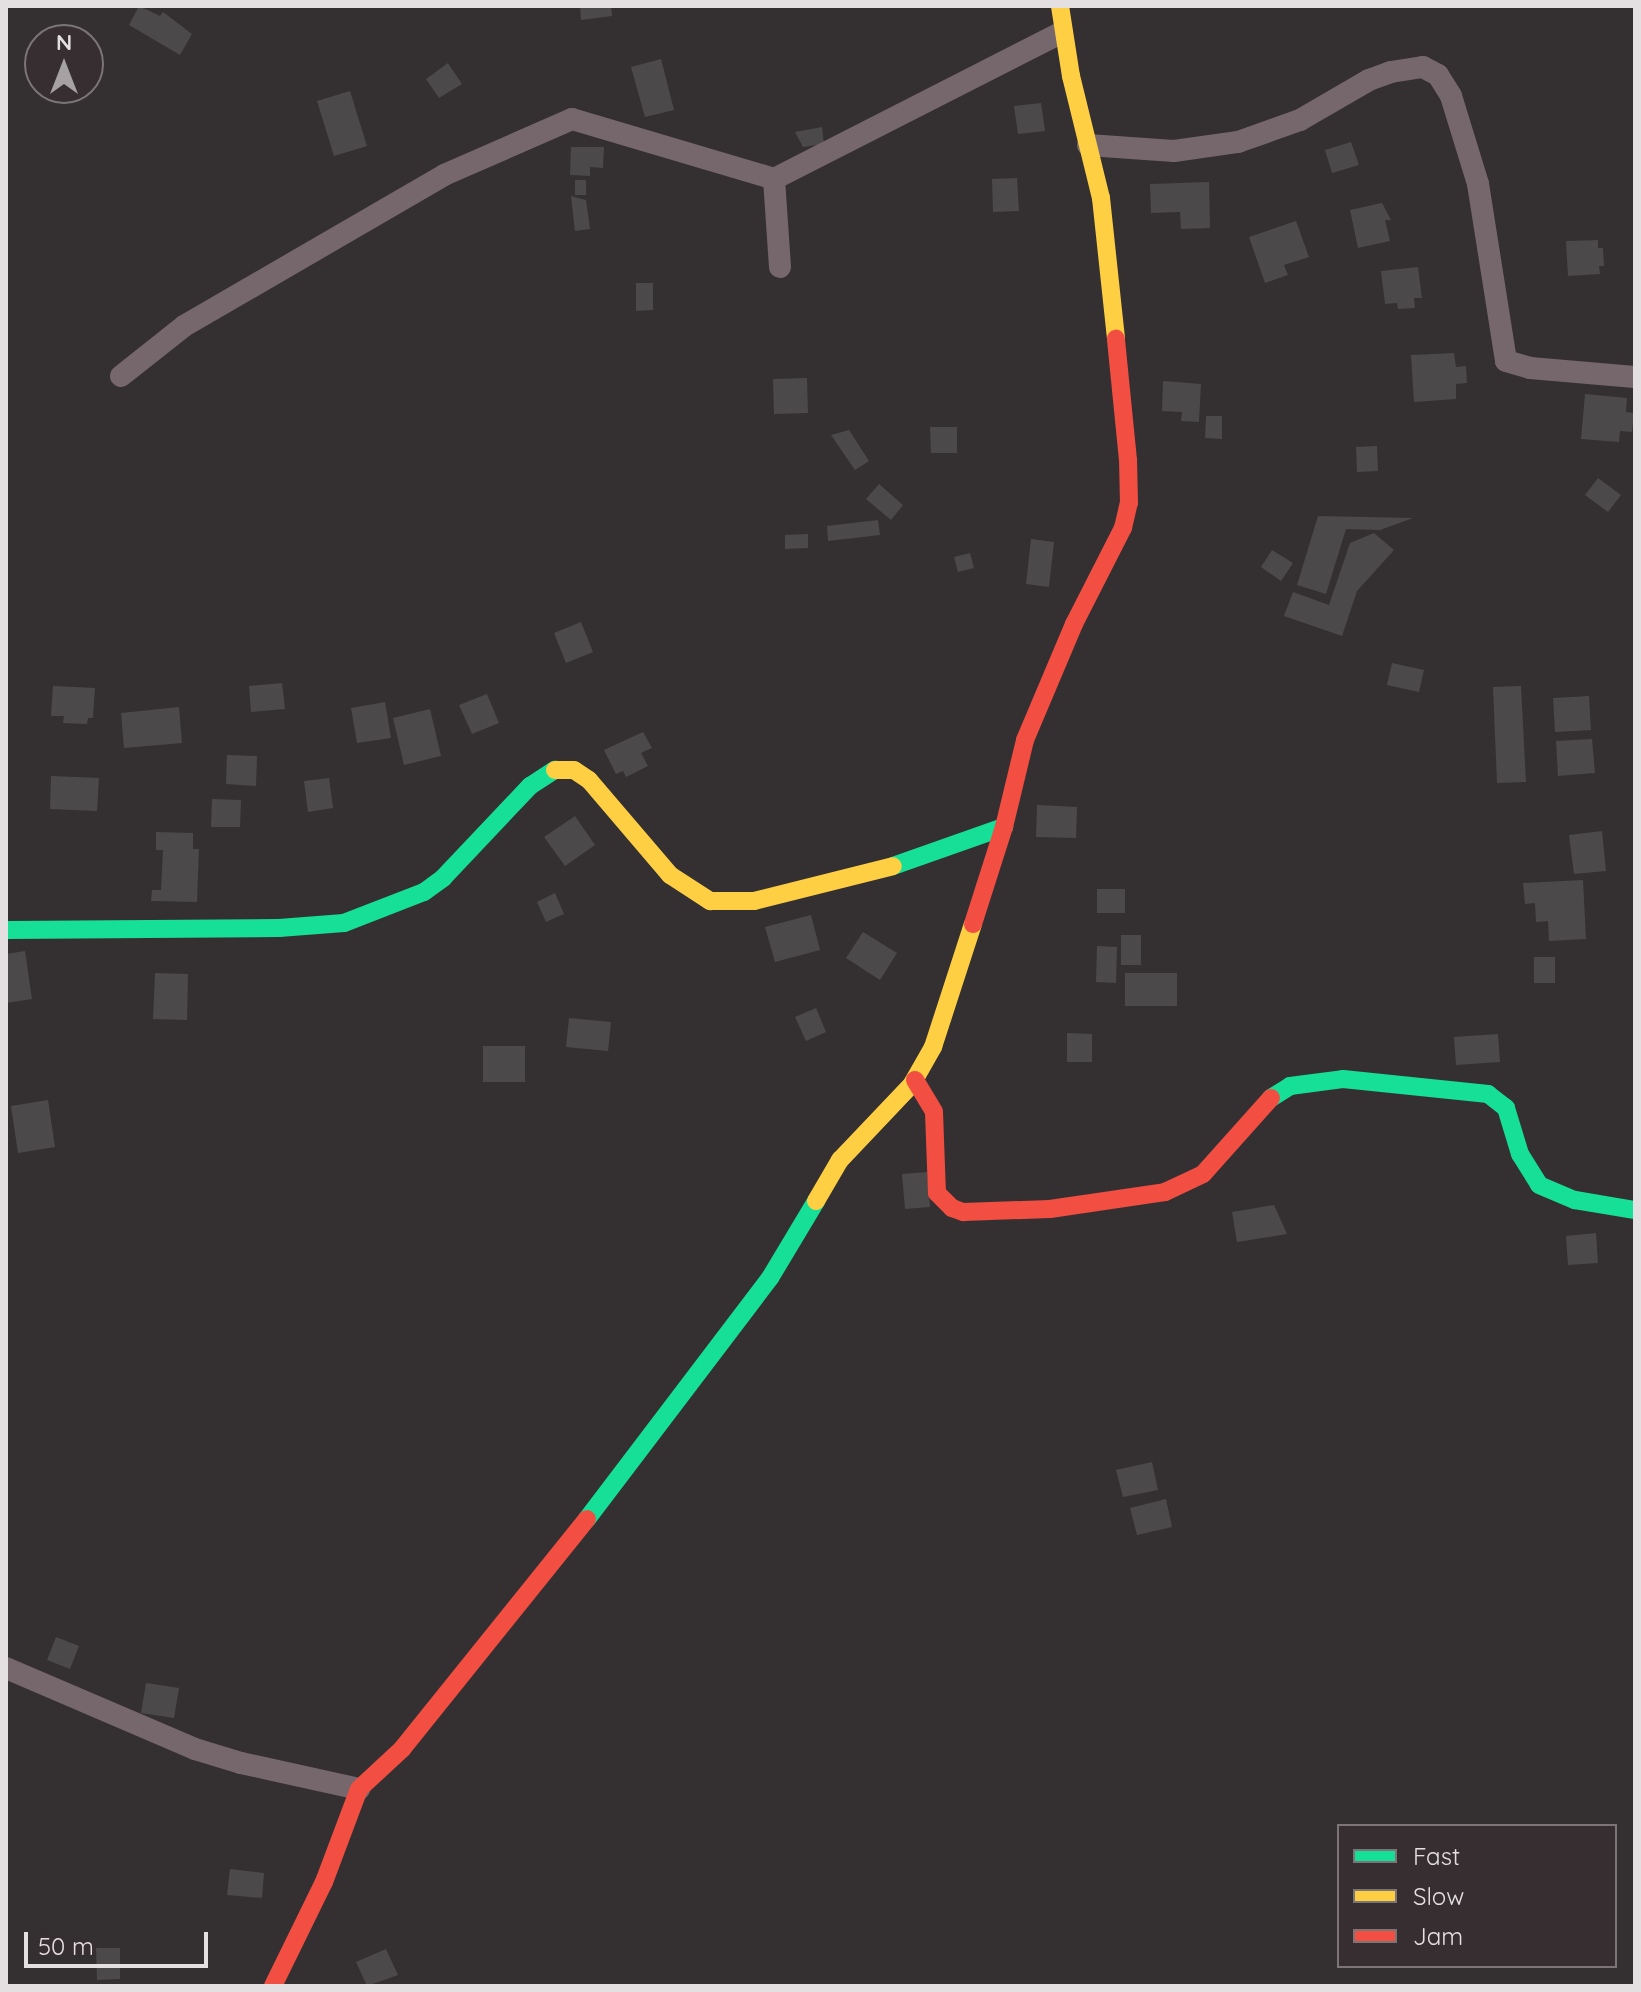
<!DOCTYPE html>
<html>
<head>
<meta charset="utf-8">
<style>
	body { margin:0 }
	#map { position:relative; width:1641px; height:1992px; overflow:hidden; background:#343032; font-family:Quicksand,sans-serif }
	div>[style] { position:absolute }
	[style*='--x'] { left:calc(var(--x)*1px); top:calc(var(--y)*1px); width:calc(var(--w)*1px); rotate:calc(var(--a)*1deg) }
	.building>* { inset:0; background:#4c494a }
	.street>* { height:22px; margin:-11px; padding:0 11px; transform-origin:11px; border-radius:11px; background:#76676d }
	.fast>* { height:18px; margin:-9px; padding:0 9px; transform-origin:9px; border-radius:9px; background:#16e098 }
	.slow>* { height:18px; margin:-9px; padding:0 9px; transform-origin:9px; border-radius:9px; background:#ffcf43 }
	.jam>* { height:18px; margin:-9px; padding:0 9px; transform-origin:9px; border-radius:9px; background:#f24e42 }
	span { translate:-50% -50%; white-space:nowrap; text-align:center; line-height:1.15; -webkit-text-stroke:8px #362e31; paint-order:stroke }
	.frame { position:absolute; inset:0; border:8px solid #e4dfe0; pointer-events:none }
	.legend { position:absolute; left:1337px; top:1824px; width:280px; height:144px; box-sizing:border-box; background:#362e31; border:2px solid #7c7577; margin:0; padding:10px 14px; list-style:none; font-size:24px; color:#e4dfe0 }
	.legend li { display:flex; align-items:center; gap:16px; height:40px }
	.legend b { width:40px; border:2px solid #7c7577 }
	.north { position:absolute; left:24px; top:24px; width:80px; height:80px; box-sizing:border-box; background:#362e31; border:2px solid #7c7577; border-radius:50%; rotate:0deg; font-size:22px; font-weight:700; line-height:32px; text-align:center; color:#e4dfe0 }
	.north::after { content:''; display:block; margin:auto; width:28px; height:36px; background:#a6a2a3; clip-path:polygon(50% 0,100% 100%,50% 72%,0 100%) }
	.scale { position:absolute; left:24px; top:1932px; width:184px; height:36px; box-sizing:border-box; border:4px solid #e4dfe0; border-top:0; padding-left:10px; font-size:24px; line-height:28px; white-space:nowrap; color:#e4dfe0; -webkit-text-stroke:6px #362e31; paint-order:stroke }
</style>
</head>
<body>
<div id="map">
	<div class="building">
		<i style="clip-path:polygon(139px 6px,160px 16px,163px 12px,192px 34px,180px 55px,129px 25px)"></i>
		<i style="clip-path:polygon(580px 6px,611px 6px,612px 16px,581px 20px)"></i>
		<i style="clip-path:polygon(661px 59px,674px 110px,645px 117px,631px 67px)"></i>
		<i style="clip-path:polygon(448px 63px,462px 84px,439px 98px,426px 79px)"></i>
		<i style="clip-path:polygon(350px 91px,367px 146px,334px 156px,317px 101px)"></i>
		<i style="clip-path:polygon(1041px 103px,1045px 131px,1018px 134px,1014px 106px)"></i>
		<i style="clip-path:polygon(822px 127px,824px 144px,803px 147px,795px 132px)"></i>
		<i style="clip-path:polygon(1351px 142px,1359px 165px,1332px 173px,1325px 150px)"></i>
		<i style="clip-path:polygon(571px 147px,604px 147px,603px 168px,590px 167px,590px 176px,570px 175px)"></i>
		<i style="clip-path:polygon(1017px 178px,1019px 211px,993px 212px,992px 179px)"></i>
		<i style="clip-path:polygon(575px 180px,586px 180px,586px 195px,575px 195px)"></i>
		<i style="clip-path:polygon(1209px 182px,1210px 228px,1181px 229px,1180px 212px,1151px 213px,1150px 184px)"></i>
		<i style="clip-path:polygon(571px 196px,586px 200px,590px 229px,575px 231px)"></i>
		<i style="clip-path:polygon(1382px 203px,1391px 220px,1385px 220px,1390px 241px,1358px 248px,1350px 210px)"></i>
		<i style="clip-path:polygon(1296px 221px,1309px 257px,1284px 265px,1288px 275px,1265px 283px,1249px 237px)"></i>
		<i style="clip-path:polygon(1598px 240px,1598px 248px,1603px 248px,1604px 266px,1599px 266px,1600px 274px,1568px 276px,1566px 241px)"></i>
		<i style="clip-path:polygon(1418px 267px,1422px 298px,1414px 298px,1415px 308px,1398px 309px,1397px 303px,1385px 304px,1381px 271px)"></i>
		<i style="clip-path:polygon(636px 283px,653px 283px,653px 310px,636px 311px)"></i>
		<i style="clip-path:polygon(1454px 353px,1456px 367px,1466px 366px,1467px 383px,1456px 384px,1456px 399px,1414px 402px,1411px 355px)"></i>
		<i style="clip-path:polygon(807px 378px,808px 413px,774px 414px,773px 379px)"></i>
		<i style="clip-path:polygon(1163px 381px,1201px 384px,1199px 422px,1181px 421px,1182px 412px,1162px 411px)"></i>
		<i style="clip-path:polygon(1585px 394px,1627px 398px,1626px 412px,1634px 413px,1632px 432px,1620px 431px,1619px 442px,1581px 439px)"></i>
		<i style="clip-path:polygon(1206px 416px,1222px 416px,1222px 439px,1205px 438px)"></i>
		<i style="clip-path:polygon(930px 427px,957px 427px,957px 453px,931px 453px)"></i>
		<i style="clip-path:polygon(849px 430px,869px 461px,855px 470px,831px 435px)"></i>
		<i style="clip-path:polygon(1377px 446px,1378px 471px,1357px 472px,1356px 447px)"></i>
		<i style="clip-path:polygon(1598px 478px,1621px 495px,1608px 512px,1585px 495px)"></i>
		<i style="clip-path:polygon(879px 484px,903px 505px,891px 520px,866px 499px)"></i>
		<i style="clip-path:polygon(1318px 516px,1413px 518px,1380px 530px,1346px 529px,1326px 594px,1297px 585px)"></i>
		<i style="clip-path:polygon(878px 520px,880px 535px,828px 541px,827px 526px)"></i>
		<i style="clip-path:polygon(1374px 533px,1394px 550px,1357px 591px,1342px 636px,1284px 616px,1293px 592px,1329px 605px,1350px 543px)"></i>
		<i style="clip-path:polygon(808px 534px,808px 548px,785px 549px,785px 535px)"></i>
		<i style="clip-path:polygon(1031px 539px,1054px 542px,1049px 587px,1026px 584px)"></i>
		<i style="clip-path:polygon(1272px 550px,1293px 563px,1281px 581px,1261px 567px)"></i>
		<i style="clip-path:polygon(970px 553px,974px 568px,958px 572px,954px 557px)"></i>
		<i style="clip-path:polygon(581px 622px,593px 652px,566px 663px,554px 633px)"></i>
		<i style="clip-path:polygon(1392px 663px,1424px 670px,1419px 692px,1387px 685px)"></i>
		<i style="clip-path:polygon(282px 683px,285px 709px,251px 712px,249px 686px)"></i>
		<i style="clip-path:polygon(53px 686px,95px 688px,93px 718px,88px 718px,87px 724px,63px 723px,64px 716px,51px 716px)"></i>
		<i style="clip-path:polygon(1521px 686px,1526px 782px,1497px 783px,1493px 687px)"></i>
		<i style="clip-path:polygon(487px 694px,499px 723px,472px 734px,459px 705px)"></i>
		<i style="clip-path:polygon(1589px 696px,1591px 730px,1555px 732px,1553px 698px)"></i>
		<i style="clip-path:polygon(385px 702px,391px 738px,357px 743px,351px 708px)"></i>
		<i style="clip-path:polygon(179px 707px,182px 743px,124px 748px,121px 713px)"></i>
		<i style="clip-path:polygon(430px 709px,441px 756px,404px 765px,393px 718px)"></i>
		<i style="clip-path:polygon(643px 732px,652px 748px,641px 753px,648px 766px,626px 777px,623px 771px,616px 774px,604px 750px)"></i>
		<i style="clip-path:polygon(1592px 739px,1595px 773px,1558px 776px,1556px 741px)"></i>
		<i style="clip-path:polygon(227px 755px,257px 756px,256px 786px,226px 784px)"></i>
		<i style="clip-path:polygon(51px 776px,99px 778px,97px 811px,50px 809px)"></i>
		<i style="clip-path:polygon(329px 778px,333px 808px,308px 812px,304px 781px)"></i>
		<i style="clip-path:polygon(212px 799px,241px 800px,240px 827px,211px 827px)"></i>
		<i style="clip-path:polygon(1037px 805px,1077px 807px,1076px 838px,1036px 837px)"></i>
		<i style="clip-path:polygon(575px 816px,595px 845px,565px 866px,544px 837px)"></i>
		<i style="clip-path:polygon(1602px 831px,1606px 871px,1574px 874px,1569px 835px)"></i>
		<i style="clip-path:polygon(156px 832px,193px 833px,193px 849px,199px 849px,197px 902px,151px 901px,152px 890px,161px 890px,163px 850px,156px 850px)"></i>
		<i style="clip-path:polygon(1583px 880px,1586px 939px,1549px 941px,1548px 921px,1536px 922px,1535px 903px,1525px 904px,1523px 883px)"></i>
		<i style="clip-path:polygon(1097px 889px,1125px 889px,1125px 913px,1097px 913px)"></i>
		<i style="clip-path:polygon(555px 893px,564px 914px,546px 922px,537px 902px)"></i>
		<i style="clip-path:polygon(811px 915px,820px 950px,775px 962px,765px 927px)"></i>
		<i style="clip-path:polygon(863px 932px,897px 953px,880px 980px,846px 958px)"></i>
		<i style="clip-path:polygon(1121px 935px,1141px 935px,1141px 965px,1121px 965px)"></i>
		<i style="clip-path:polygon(1097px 946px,1117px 947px,1116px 983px,1096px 982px)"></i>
		<i style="clip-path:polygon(25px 951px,32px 999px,6px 1003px,6px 954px)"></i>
		<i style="clip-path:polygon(1534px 957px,1555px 957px,1555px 983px,1534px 983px)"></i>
		<i style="clip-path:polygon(155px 973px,188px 974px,187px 1020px,153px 1019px)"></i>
		<i style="clip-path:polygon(1125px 973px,1177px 973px,1177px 1006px,1125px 1006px)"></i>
		<i style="clip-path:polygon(816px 1008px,826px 1032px,806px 1041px,795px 1017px)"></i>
		<i style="clip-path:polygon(569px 1018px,611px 1022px,608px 1051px,566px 1047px)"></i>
		<i style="clip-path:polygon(1067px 1033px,1092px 1034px,1092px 1062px,1067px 1062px)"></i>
		<i style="clip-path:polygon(1498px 1034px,1500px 1062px,1456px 1065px,1454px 1037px)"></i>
		<i style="clip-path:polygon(483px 1046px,525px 1046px,525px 1082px,483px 1082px)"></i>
		<i style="clip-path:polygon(48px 1100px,55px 1147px,18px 1153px,11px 1106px)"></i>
		<i style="clip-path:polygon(927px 1172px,930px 1207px,905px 1209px,902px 1174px)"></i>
		<i style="clip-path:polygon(1274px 1205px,1287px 1234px,1237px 1242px,1232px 1212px)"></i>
		<i style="clip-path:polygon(1596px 1233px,1598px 1263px,1568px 1265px,1566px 1236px)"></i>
		<i style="clip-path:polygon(1152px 1462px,1158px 1490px,1123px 1497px,1116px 1470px)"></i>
		<i style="clip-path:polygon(1166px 1499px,1172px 1527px,1137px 1535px,1130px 1508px)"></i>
		<i style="clip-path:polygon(56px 1637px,79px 1646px,70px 1669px,47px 1660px)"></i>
		<i style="clip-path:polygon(146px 1683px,179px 1688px,174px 1718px,141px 1713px)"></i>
		<i style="clip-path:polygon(230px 1869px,264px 1873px,262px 1898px,227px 1895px)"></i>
		<i style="clip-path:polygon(96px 1948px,120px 1948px,120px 1979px,97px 1980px)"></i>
		<i style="clip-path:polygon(386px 1949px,398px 1975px,367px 1986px,356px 1962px)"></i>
	</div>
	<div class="street">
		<i style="--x:1088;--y:145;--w:86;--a:4"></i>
		<i style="--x:1174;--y:151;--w:65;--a:-8"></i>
		<i style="--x:1238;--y:142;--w:66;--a:-19.5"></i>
		<i style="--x:1300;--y:120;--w:80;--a:-30.1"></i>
		<i style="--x:1369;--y:80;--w:23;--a:-20"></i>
		<i style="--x:1391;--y:72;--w:32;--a:-9"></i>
		<i style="--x:1423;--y:67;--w:17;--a:28"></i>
		<i style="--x:1438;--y:75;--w:25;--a:58"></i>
		<i style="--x:1451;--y:96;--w:92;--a:72.9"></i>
		<i style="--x:1478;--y:184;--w:179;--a:81"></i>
		<i style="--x:1506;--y:361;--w:25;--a:16"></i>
		<i style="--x:1530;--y:368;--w:105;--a:4.9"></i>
		<i style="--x:780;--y:267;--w:88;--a:-93.9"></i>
		<i style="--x:774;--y:179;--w:323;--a:-27"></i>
		<i style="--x:121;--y:376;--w:80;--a:-38.4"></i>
		<i style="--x:184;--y:326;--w:301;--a:-30.1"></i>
		<i style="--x:444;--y:175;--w:140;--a:-23.6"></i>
		<i style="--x:572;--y:119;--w:211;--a:16.5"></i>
		<i style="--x:6;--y:1668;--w:206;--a:23.2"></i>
		<i style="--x:195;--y:1749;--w:48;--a:16.9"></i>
		<i style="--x:241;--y:1763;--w:121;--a:12.4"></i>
	</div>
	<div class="fast">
		<i style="--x:893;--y:866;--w:118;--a:-19.4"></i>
		<i style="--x:6;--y:930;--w:273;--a:-0.4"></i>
		<i style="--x:279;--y:928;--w:65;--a:-4.4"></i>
		<i style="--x:344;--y:923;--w:86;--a:-21.2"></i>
		<i style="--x:424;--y:892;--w:24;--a:-36"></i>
		<i style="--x:443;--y:878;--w:127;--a:-46.6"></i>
		<i style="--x:530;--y:786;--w:30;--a:-33"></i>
		<i style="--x:1271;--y:1098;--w:22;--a:-32"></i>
		<i style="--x:1290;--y:1086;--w:53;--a:-7.5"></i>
		<i style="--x:1343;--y:1079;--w:146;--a:5.9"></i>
		<i style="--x:1488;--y:1094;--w:23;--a:38"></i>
		<i style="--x:1506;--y:1108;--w:48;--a:73.1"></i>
		<i style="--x:1520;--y:1154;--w:36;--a:58"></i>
		<i style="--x:1539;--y:1185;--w:39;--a:23"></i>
		<i style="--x:1575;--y:1200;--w:61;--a:9.5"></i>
		<i style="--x:587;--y:1519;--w:303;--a:-52.8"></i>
		<i style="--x:770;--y:1278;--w:90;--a:-59.1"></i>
	</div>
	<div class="slow">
		<i style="--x:1060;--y:6;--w:71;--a:81.1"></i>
		<i style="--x:1071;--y:76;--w:126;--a:76.2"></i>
		<i style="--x:1101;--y:198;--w:142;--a:83.9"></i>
		<i style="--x:555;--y:770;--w:19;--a:0"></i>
		<i style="--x:574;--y:770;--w:18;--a:34"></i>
		<i style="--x:589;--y:780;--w:125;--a:49.5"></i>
		<i style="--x:670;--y:875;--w:48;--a:33"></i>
		<i style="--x:710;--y:901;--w:44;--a:0"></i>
		<i style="--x:754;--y:901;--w:143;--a:-14.1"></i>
		<i style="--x:816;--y:1201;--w:48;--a:-59.7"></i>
		<i style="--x:840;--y:1160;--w:105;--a:-46.5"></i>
		<i style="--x:912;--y:1084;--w:43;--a:-60.4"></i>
		<i style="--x:933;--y:1047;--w:129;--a:-72"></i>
	</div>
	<div class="jam">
		<i style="--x:973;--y:924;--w:102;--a:-72.3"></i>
		<i style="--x:1004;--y:827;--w:89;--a:-76.4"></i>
		<i style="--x:1025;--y:740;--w:126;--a:-67.1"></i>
		<i style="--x:1074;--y:624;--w:108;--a:-63"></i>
		<i style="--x:1123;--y:528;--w:26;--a:-77"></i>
		<i style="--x:1129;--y:503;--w:43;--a:-91.3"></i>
		<i style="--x:1128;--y:460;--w:122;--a:-95.7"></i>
		<i style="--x:915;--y:1080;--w:37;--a:59"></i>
		<i style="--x:934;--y:1112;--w:81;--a:87.9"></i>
		<i style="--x:937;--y:1193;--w:21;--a:45"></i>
		<i style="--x:952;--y:1208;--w:12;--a:20"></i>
		<i style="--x:963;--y:1212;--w:87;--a:-2"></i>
		<i style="--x:1050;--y:1209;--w:116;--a:-8.4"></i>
		<i style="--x:1165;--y:1192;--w:42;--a:-25.3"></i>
		<i style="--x:1203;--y:1174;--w:102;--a:-48.2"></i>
		<i style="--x:273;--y:1986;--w:116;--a:-63.9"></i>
		<i style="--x:324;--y:1882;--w:99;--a:-69.4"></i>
		<i style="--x:359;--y:1789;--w:59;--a:-42.9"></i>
		<i style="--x:402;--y:1749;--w:295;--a:-51.2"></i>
	</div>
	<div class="frame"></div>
	<ul class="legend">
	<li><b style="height:10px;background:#16e098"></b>Fast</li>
	<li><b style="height:10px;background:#ffcf43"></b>Slow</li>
	<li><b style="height:10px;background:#f24e42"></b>Jam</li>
	</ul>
	<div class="north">N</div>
	<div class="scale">50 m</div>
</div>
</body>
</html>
